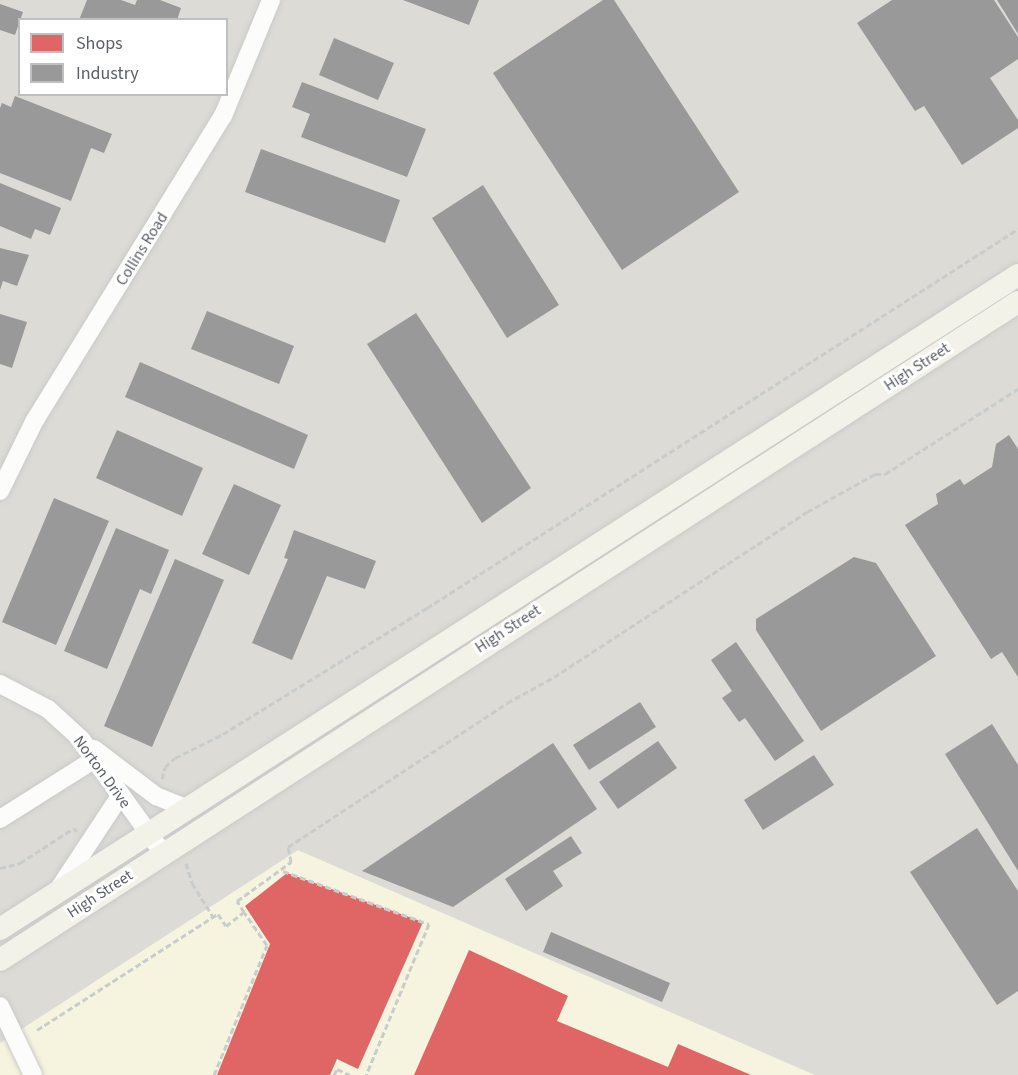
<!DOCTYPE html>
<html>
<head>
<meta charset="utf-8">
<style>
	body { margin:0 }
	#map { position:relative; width:1018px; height:1075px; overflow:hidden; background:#ecece6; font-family:"Source Sans 3",sans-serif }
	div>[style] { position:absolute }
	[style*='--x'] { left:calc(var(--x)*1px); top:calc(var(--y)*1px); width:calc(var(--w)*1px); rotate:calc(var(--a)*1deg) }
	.commercial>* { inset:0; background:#f6f3df }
	.industrial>* { inset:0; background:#dcdbd6 }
	.shops>* { inset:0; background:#e06666 }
	.industry>* { inset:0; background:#999 }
	.path>* { height:3px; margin-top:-1.5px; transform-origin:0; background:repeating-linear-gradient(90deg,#c8cdcb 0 6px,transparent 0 9px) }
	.roads { filter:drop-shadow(0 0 2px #c9cac8) drop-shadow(0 0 2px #c9cac8) }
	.minor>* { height:18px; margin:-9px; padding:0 9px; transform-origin:9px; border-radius:9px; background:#fcfcfb }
	.major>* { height:22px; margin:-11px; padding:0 11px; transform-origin:11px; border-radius:11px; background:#f3f2e8 }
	span { translate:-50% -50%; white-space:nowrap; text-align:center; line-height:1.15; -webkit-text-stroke:6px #fff; paint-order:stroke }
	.street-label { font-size:16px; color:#5b5f65 }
	.legend { position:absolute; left:18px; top:18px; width:210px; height:78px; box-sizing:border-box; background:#fff; border:2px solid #bdbfc1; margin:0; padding:8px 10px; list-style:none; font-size:18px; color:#5b5f65 }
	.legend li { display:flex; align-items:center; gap:12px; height:30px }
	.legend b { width:30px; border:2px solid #bdbfc1 }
</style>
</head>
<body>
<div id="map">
	<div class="commercial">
		<i style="clip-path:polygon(298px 850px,815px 1075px,0 1075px,0 1043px)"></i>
	</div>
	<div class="industrial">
		<i style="clip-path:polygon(evenodd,0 0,1018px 0,1018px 1075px,815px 1075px,298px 850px,0 1043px,0 0,20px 20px,226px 20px,226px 94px,20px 94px,20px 20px)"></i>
	</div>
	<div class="shops">
		<i style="clip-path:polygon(287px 873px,423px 922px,358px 1069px,337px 1059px,330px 1075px,217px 1075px,270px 944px,245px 906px)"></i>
		<i style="clip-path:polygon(469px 950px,568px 996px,557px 1021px,668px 1067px,678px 1044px,751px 1075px,414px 1075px)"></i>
	</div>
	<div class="industry">
		<i style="clip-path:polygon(87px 0,121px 0,135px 5px,137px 0,160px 0,181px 8px,177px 20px,79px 20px)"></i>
		<i style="clip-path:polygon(403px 0,479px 0,469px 25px)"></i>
		<i style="clip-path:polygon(603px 0,614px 0,739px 192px,622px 270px,493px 73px)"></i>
		<i style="clip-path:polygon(892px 0,994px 0,1018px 37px,1018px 59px,990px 78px,1018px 120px,1018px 128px,962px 165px,924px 106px,915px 111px,857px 23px)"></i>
		<i style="clip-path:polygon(997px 0,1018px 0,1018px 34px)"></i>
		<i style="clip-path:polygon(0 4px,23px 12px,15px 35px,0 30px)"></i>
		<i style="clip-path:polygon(334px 38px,394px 63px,378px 100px,319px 75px)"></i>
		<i style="clip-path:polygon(302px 82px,426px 129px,407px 177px,301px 137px,310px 114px,292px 107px)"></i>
		<i style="clip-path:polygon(15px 96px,112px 134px,104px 153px,91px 148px,71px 201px,0 173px,0 108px,2px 103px,11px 107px)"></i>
		<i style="clip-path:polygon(261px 149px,400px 200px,385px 243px,245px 192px)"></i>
		<i style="clip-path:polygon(0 183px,61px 208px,50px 235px,35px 229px,31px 239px,0 226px)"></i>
		<i style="clip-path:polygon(483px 185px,559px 305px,507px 338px,432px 218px)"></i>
		<i style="clip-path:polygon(0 248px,29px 255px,17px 286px,3px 281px,0 290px)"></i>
		<i style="clip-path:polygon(207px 311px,294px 346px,279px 384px,191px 349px)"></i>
		<i style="clip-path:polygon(416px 313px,531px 488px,482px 523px,367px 344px)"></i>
		<i style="clip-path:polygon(0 314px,27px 322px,12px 368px,0 364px)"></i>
		<i style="clip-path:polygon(140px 362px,308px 435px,294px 469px,125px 397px)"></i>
		<i style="clip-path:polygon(117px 430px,203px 468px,182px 516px,96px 478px)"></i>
		<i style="clip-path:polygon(1009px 435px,1018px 449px,1018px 677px,1002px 652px,991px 659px,905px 525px,938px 504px,936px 494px,960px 479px,964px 485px,992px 467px,996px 444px)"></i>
		<i style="clip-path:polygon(234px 484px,281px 505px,249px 575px,202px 554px)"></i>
		<i style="clip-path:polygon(54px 498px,109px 521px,56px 645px,2px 622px)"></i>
		<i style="clip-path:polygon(116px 528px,169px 550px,151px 594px,140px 589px,107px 669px,64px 651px)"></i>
		<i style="clip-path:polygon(294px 530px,376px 561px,365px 589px,327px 576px,292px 660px,252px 643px,288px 559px,284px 558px)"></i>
		<i style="clip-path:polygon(854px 557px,876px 563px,936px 656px,821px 731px,756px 630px,756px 619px)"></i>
		<i style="clip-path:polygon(175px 559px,224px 580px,152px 747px,104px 726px)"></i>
		<i style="clip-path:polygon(736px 642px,804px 741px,775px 761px,745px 718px,739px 722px,722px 698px,732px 691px,711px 660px)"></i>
		<i style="clip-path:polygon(640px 702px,656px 727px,589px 770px,573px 745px)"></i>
		<i style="clip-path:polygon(992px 724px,1018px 765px,1018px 871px,945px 754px)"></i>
		<i style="clip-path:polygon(658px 741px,677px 768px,618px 809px,599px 782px)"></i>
		<i style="clip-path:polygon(553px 743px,597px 809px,453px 907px,362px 871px)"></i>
		<i style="clip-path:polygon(814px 755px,834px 785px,763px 830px,744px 800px)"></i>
		<i style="clip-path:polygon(977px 828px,1018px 891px,1018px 991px,997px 1005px,910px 872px)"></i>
		<i style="clip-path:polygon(571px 836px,582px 853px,553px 871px,563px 886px,526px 911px,505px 879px)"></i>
		<i style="clip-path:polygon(551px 932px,670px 983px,662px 1002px,543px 952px)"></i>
	</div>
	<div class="path">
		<i style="--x:162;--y:779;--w:12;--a:-76"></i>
		<i style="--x:165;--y:767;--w:13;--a:-42"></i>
		<i style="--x:175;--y:758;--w:54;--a:-26.6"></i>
		<i style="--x:223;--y:734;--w:240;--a:-31.7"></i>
		<i style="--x:427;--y:608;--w:702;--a:-32.67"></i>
		<i style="--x:186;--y:863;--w:21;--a:73"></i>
		<i style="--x:192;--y:883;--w:40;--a:58"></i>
		<i style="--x:0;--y:868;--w:21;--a:-14"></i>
		<i style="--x:20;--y:863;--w:64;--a:-32.9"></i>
		<i style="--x:74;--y:828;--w:4;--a:56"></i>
		<i style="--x:283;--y:871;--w:155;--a:20"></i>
		<i style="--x:429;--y:924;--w:164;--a:112.6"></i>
		<i style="--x:37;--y:1030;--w:215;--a:-32.7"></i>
		<i style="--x:218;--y:914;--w:14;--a:56"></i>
		<i style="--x:226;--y:926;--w:23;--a:-38"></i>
		<i style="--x:244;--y:912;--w:13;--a:-122"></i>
		<i style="--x:237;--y:901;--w:67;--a:-35.8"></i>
		<i style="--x:291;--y:862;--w:15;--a:-101"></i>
		<i style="--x:288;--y:847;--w:262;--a:-33.3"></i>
		<i style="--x:507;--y:703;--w:54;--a:-29"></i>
		<i style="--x:554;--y:677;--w:302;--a:-33.1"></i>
		<i style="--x:807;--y:512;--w:78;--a:-29.2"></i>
		<i style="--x:875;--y:474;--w:10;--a:0"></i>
		<i style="--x:885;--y:474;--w:158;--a:-32.6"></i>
		<i style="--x:214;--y:1075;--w:140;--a:-67.8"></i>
		<i style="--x:267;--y:945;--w:40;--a:-124.9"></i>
		<i style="--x:334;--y:1075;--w:7;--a:-63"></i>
		<i style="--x:337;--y:1069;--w:14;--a:25"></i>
	</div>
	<div class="roads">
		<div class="minor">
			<i style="--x:0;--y:491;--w:79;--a:-63.8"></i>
			<i style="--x:35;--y:420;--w:357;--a:-58.3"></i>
			<i style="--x:223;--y:116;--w:126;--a:-67.5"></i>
			<i style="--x:0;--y:684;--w:54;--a:27.5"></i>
			<i style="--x:48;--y:709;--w:45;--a:42.3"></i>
			<i style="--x:81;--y:739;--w:140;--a:54.3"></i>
			<i style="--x:94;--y:749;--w:78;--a:37.2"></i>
			<i style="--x:156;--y:796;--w:35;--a:22"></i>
			<i style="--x:0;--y:819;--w:112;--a:-32.3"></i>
			<i style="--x:58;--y:890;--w:113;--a:-56.6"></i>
			<i style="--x:0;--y:1006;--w:76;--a:64.4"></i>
		</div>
		<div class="major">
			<i style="--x:0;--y:929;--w:1210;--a:-32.72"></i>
			<i style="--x:0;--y:960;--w:1212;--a:-32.88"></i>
		</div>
	</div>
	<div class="street-label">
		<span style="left:142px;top:249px;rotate:-58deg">Collins Road</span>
		<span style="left:917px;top:367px;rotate:-33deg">High Street</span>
		<span style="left:508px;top:629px;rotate:-33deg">High Street</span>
		<span style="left:102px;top:772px;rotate:54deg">Norton Drive</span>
		<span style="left:100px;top:894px;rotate:-33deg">High Street</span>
	</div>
	<ul class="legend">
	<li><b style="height:16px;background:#e06666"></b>Shops</li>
	<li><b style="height:16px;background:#999"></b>Industry</li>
	</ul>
</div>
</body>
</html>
